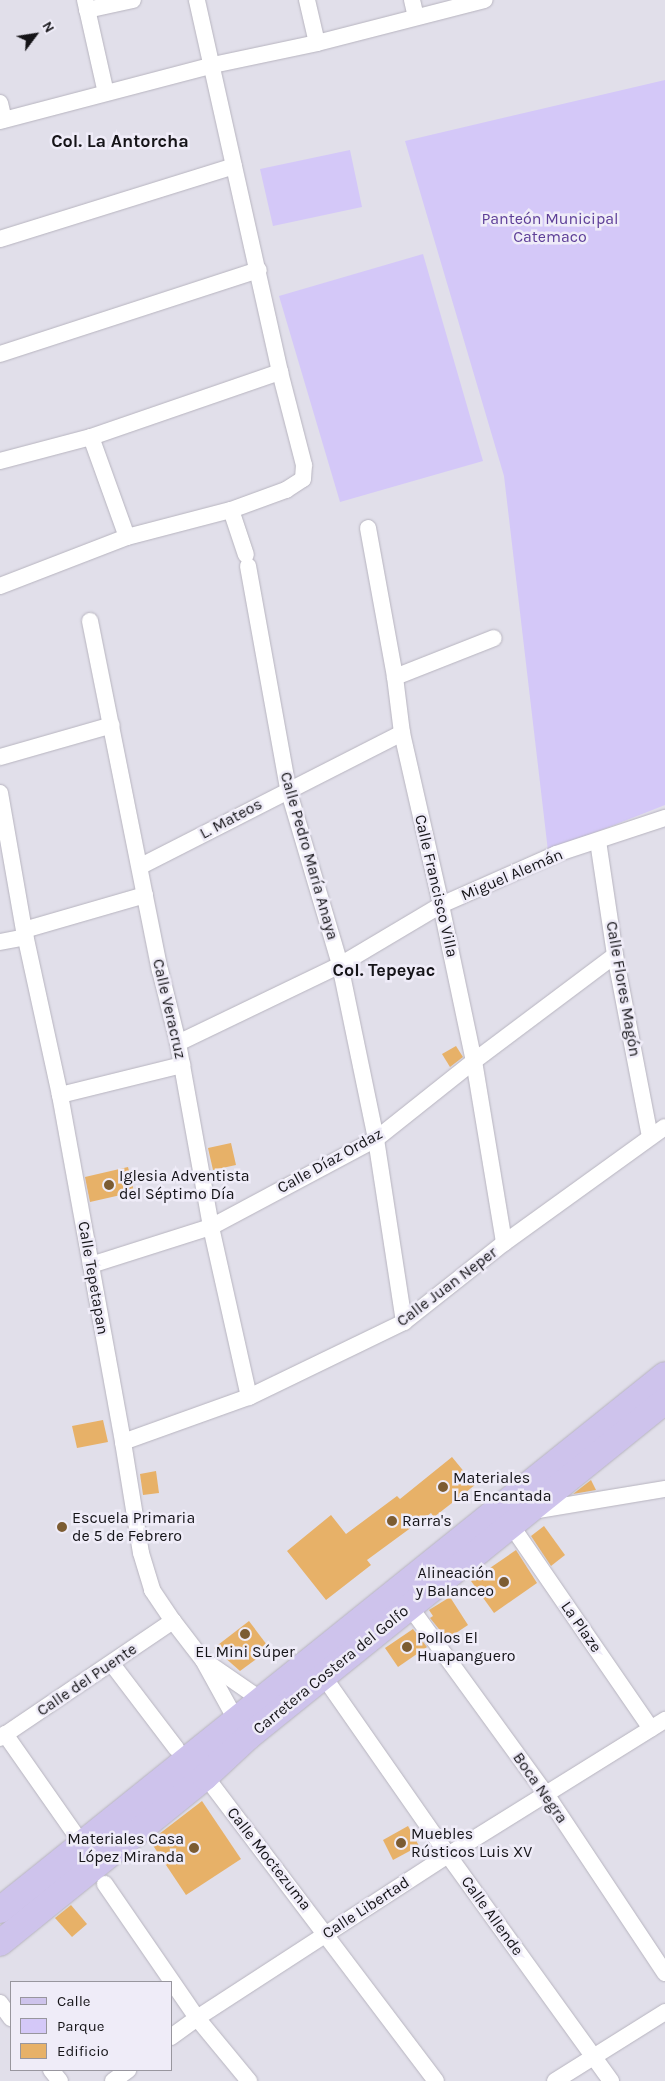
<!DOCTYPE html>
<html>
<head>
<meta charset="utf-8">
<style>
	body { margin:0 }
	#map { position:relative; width:665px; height:2081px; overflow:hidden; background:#e1dfea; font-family:Karla,sans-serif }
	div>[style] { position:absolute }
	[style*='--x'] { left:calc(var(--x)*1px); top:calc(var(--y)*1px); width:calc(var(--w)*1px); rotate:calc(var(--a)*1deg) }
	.green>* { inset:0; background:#d4c8f8 }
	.building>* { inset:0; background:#e7b168 }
	.roads { filter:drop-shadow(0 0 1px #b7b4bf) drop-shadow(0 0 1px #b7b4bf) }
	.street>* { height:16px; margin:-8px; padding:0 8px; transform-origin:8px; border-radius:8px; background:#fff }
	.primary>* { height:26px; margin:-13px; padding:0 13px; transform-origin:13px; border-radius:13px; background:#cec3ec }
	.dots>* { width:14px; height:14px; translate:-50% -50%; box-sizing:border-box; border:2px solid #efecf8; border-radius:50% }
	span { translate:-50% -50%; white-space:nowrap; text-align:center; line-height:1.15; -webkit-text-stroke:5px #efecf8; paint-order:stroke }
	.park-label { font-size:16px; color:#5d3e97 }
	.street-label { font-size:16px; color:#151418 }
	.poi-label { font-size:16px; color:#151418 }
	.left { translate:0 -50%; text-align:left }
	.right { translate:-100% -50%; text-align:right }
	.neighbourhood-label { font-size:18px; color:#151418; font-weight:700 }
	.legend { position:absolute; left:10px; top:1981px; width:162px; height:90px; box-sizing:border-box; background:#efecf8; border:1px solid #98969e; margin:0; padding:6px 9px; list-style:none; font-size:15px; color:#151418 }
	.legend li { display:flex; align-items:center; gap:10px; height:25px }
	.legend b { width:25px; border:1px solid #98969e }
	.north { position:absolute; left:10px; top:10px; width:50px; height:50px; -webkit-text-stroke:4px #efecf8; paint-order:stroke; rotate:59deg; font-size:14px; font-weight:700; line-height:20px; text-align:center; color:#151418 }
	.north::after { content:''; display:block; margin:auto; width:18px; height:22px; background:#151418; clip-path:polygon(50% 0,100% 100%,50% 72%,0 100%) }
</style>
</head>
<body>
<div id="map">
	<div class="green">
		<i style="clip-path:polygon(665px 80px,665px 805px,548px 851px,504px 476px,405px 141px)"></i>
		<i style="clip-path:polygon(350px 150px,362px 207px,273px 226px,260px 169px)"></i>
		<i style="clip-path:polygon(423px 254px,483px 461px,340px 502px,279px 296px)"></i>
	</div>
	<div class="building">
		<i style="clip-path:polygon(456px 1046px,463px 1057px,450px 1067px,442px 1054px)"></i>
		<i style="clip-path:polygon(231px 1143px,236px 1165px,213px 1170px,208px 1148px)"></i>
		<i style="clip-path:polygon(128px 1167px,134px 1192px,90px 1202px,85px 1177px)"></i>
		<i style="clip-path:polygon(103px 1420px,108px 1442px,77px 1448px,72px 1426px)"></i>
		<i style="clip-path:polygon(452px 1457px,475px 1485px,434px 1517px,431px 1513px,367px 1560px,371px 1565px,326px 1600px,287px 1551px,331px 1515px,346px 1534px,397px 1496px,400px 1499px)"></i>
		<i style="clip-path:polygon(156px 1471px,159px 1493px,143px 1495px,140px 1474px)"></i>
		<i style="clip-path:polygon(591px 1480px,596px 1490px,573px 1494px)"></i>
		<i style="clip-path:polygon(544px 1526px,565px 1555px,551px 1566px,531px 1536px)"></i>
		<i style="clip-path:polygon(516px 1550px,537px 1583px,494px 1613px,471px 1581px)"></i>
		<i style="clip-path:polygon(450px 1597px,468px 1625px,447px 1639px,430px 1618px,433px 1616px,429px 1610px)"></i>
		<i style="clip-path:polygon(249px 1621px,270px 1649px,240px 1671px,214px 1648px)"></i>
		<i style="clip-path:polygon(413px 1629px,427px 1647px,398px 1667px,385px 1648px)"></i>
		<i style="clip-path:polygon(202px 1801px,241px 1859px,186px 1895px,150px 1841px)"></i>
		<i style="clip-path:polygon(408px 1826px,419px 1846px,393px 1860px,383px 1840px)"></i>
		<i style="clip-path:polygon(71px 1905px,87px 1924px,72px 1937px,55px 1918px)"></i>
	</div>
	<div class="roads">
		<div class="street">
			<i style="--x:85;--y:0;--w:95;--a:77.3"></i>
			<i style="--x:307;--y:0;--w:44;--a:76.9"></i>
			<i style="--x:412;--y:0;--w:17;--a:77"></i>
			<i style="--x:87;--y:10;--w:47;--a:-12.3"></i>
			<i style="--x:0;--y:103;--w:17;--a:77"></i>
			<i style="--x:0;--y:121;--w:220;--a:-14.7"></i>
			<i style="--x:213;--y:65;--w:106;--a:-11.9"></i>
			<i style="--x:317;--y:43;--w:173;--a:-14.4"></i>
			<i style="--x:0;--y:239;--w:245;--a:-17.3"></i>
			<i style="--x:0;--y:354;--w:272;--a:-18"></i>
			<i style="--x:91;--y:437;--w:106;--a:70.2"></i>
			<i style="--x:0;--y:461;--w:94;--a:-14.8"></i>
			<i style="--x:91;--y:437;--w:200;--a:-19"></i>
			<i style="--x:231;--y:510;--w:47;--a:71.6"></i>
			<i style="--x:368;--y:528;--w:151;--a:79.7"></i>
			<i style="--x:395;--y:677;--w:56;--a:82.9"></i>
			<i style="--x:402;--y:733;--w:176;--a:77.2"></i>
			<i style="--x:441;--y:905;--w:159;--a:78.1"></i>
			<i style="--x:474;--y:1061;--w:184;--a:80.6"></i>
			<i style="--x:248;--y:566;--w:227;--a:79.8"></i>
			<i style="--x:288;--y:789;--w:184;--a:73.5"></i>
			<i style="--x:340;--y:965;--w:178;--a:78.3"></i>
			<i style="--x:376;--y:1139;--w:185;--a:81.3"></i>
			<i style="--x:0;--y:586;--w:136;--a:-21.1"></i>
			<i style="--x:127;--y:537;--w:107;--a:-14.6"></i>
			<i style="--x:231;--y:510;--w:59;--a:-20"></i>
			<i style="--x:286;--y:490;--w:20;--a:-33"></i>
			<i style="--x:303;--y:479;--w:14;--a:-86"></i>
			<i style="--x:304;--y:465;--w:96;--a:-104.5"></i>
			<i style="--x:280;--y:372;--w:381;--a:-102.6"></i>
			<i style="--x:90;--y:621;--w:356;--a:78.7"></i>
			<i style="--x:160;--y:970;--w:75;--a:76.1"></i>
			<i style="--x:178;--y:1043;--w:187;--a:79.8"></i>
			<i style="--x:211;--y:1227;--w:174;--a:77.4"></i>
			<i style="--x:395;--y:677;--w:106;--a:-21.5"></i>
			<i style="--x:0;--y:757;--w:116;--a:-15.9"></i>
			<i style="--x:0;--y:793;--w:139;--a:80.1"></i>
			<i style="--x:24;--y:930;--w:169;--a:77.7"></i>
			<i style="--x:60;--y:1095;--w:353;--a:79.7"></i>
			<i style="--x:123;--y:1442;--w:112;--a:80.8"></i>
			<i style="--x:141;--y:1553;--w:39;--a:73"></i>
			<i style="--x:152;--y:1590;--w:37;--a:56"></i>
			<i style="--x:173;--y:1621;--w:49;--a:52.4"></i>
			<i style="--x:203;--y:1660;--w:77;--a:61.1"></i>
			<i style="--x:598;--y:841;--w:115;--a:81.5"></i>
			<i style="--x:615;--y:955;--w:185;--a:79.1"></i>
			<i style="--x:141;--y:866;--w:293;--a:-27"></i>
			<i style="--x:24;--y:930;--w:126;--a:-16.1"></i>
			<i style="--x:0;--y:942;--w:26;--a:-11"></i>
			<i style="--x:178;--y:1043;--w:180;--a:-25.7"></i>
			<i style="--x:340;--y:965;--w:117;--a:-30.7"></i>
			<i style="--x:441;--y:905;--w:126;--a:-23.9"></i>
			<i style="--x:556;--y:854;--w:115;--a:-18.3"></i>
			<i style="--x:60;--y:1095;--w:126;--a:-13.8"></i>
			<i style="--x:91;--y:1265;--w:126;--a:-17.6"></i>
			<i style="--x:211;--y:1227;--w:187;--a:-28.1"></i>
			<i style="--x:376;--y:1139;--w:125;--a:-38.5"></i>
			<i style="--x:474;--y:1061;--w:176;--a:-36.9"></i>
			<i style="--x:123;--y:1442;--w:134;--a:-19.7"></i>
			<i style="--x:249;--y:1397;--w:172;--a:-25.8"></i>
			<i style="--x:404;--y:1322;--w:127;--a:-38.3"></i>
			<i style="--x:504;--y:1243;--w:198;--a:-35.8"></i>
			<i style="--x:532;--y:1511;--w:135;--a:-9.4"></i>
			<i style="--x:511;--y:1525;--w:247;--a:55.5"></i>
			<i style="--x:410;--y:1607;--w:231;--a:54"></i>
			<i style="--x:546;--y:1794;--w:215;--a:56.4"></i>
			<i style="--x:205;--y:1661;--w:75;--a:34.7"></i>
			<i style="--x:112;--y:1664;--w:106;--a:52.7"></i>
			<i style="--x:324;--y:1677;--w:217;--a:55.1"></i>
			<i style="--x:448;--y:1855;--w:279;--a:54.2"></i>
			<i style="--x:5;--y:1734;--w:134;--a:55"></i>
			<i style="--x:0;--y:1738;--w:209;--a:-34.1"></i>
			<i style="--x:200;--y:1769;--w:391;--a:52.9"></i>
			<i style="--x:105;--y:1884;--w:163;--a:55.5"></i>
			<i style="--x:197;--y:2018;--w:82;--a:50.5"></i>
			<i style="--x:0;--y:2003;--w:19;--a:54"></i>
			<i style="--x:171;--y:2037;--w:32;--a:-36"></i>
			<i style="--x:197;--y:2018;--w:299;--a:-33"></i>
			<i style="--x:448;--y:1855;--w:256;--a:-31.9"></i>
			<i style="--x:51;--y:2070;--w:14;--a:51"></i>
			<i style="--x:113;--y:2081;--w:19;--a:-36"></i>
			<i style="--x:555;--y:2081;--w:130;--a:-32.1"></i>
		</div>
		<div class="primary">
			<i style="--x:0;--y:1910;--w:853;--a:-38.82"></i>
			<i style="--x:0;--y:1943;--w:264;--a:-39"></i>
			<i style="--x:205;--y:1777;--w:59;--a:-42.9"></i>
			<i style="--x:248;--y:1737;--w:536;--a:-38.86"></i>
		</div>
	</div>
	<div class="dots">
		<i style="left:109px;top:1185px;background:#7c5c32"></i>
		<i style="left:443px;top:1487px;background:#7c5c32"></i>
		<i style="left:392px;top:1521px;background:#7c5c32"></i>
		<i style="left:62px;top:1527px;background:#7c5c32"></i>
		<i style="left:504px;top:1582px;background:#7c5c32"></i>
		<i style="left:245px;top:1634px;background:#7c5c32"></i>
		<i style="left:407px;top:1647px;background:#7c5c32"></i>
		<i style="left:401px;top:1843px;background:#7c5c32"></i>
		<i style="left:194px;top:1848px;background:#7c5c32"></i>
	</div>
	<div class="park-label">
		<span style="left:550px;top:228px">Panteón Municipal<br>Catemaco</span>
	</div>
	<div class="street-label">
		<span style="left:231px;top:819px;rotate:-28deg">L. Mateos</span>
		<span style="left:309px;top:856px;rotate:74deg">Calle Pedro María Anaya</span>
		<span style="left:512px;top:875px;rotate:-23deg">Miguel Alemán</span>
		<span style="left:436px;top:886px;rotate:77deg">Calle Francisco Villa</span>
		<span style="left:623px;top:989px;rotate:80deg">Calle Flores Magón</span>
		<span style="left:169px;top:1009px;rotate:77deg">Calle Veracruz</span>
		<span style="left:330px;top:1161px;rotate:-29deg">Calle Díaz Ordaz</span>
		<span style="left:93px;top:1278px;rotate:80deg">Calle Tepetapan</span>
		<span style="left:447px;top:1287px;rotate:-37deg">Calle Juan Neper</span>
		<span style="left:581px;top:1627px;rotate:55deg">La Plaze</span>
		<span style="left:331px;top:1670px;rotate:-39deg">Carretera Costera del Golfo</span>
		<span style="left:87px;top:1680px;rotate:-34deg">Calle del Puente</span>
		<span style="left:540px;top:1788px;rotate:55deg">Boca Negra</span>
		<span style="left:269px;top:1859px;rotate:52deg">Calle Moctezuma</span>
		<span style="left:366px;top:1908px;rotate:-33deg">Calle Libertad</span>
		<span style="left:492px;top:1916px;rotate:54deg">Calle Allende</span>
	</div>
	<div class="poi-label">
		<span class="left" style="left:119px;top:1185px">Iglesia Adventista<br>del Séptimo Día</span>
		<span class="left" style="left:453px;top:1487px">Materiales<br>La Encantada</span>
		<span class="left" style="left:72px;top:1527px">Escuela Primaria<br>de 5 de Febrero</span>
		<span class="left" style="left:402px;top:1521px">Rarra's</span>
		<span class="right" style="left:494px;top:1582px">Alineación<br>y Balanceo</span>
		<span class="left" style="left:417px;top:1647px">Pollos El<br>Huapanguero</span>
		<span style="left:245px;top:1652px">EL Mini Súper</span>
		<span class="left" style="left:411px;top:1843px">Muebles<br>Rústicos Luis XV</span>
		<span class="right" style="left:184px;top:1848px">Materiales Casa<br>López Miranda</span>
	</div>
	<div class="neighbourhood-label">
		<span style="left:120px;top:141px">Col. La Antorcha</span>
		<span style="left:384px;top:970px">Col. Tepeyac</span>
	</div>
	<ul class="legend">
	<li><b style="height:6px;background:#cec3ec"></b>Calle</li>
	<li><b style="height:14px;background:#d4c8f8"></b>Parque</li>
	<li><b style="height:14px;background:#e7b168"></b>Edificio</li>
	</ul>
	<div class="north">N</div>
</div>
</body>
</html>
